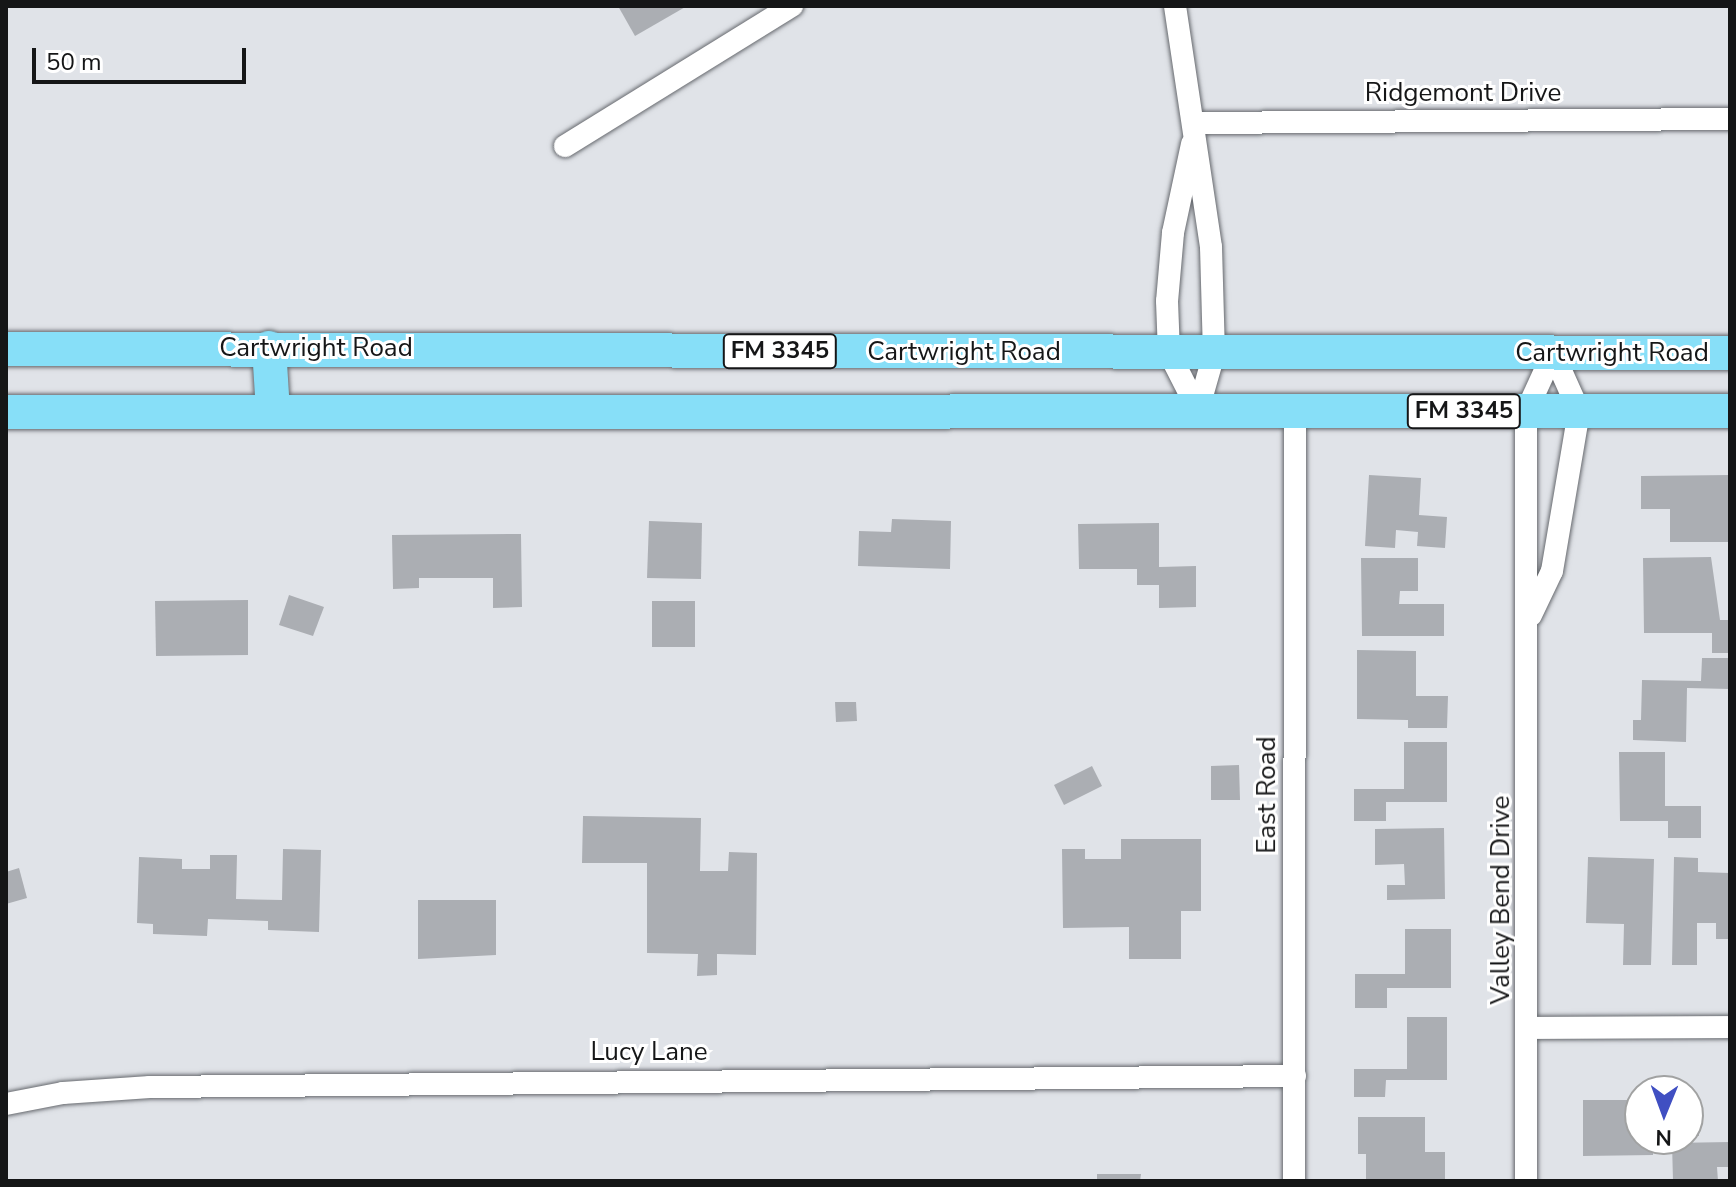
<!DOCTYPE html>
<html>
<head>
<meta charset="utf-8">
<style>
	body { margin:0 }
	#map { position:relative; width:1736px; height:1187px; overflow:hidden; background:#e0e3e8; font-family:"Nunito Sans",sans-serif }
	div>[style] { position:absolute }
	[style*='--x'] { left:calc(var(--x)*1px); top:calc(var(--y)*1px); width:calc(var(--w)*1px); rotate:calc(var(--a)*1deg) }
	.building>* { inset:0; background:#abaeb3 }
	.roads { filter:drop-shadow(0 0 2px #66696e) drop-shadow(0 0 2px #66696e) }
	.minor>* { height:22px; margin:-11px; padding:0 11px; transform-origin:11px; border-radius:11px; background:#fff }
	.primary>* { height:34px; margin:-17px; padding:0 17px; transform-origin:17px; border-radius:17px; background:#87dff8 }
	span { translate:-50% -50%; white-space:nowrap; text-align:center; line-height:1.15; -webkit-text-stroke:6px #fff; paint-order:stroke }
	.shield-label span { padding:2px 6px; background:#fff; border:2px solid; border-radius:6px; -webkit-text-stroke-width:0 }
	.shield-label { font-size:24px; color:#151617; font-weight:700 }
	.street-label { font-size:26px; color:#151617 }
	.frame { position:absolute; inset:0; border:8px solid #151617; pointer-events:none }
	.north { position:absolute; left:1624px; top:1075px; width:80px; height:80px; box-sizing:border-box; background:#fff; border:2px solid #a1a2a2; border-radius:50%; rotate:181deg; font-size:22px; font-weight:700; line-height:32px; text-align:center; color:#151617 }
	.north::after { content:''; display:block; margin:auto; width:28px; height:36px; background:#404fc2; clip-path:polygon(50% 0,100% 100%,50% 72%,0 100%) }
	.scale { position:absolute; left:32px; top:48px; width:214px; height:36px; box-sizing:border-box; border:4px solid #151617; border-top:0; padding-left:10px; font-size:24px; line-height:28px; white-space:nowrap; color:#151617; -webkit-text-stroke:6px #fff; paint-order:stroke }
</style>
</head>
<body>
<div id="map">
	<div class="building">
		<i style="clip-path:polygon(618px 6px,687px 6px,635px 36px)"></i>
		<i style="clip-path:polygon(1369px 475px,1421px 478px,1419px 515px,1447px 517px,1445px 548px,1417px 546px,1418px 532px,1396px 530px,1395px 548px,1365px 546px)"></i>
		<i style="clip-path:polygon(1730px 475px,1730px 542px,1670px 542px,1670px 509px,1641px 509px,1641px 476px)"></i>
		<i style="clip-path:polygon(892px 519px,951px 521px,950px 569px,858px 566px,859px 531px,891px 532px)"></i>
		<i style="clip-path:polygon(649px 521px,702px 523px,701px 579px,647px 578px)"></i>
		<i style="clip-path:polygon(1159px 523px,1159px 567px,1196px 566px,1196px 607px,1159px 608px,1159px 585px,1137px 585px,1137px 569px,1079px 569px,1078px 524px)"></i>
		<i style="clip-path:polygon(521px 534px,522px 607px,493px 608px,493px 578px,419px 578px,419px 588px,393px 589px,392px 535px)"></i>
		<i style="clip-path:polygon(1711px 557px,1720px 620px,1730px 620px,1730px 653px,1712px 653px,1712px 633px,1644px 633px,1643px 558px)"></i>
		<i style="clip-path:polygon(1361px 558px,1418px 558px,1418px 591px,1400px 591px,1399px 604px,1444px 604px,1444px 636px,1362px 636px)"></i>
		<i style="clip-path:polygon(289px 595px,324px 607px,313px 636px,279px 625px)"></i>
		<i style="clip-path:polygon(248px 600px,248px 655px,156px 656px,155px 601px)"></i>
		<i style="clip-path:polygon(652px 601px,695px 601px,695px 647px,652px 647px)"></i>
		<i style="clip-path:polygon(1357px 650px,1416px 651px,1416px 696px,1448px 696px,1447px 728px,1408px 728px,1408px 720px,1357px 719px)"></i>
		<i style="clip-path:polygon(1702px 658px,1730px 658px,1730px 689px,1687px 688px,1686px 742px,1633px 740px,1633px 720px,1641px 720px,1642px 680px,1701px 681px)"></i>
		<i style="clip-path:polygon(835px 702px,856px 702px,857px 721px,836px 722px)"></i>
		<i style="clip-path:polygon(1404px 742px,1447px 742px,1447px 802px,1386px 802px,1386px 821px,1354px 821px,1354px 789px,1404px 789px)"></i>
		<i style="clip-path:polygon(1619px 752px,1665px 752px,1665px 806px,1701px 806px,1701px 838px,1668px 838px,1668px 821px,1620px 821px)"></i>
		<i style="clip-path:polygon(1239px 765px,1240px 800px,1211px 800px,1211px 766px)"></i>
		<i style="clip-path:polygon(1092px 766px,1102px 786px,1064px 805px,1054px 785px)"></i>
		<i style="clip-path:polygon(583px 816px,701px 818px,700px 871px,728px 871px,729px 852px,757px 853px,756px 955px,717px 954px,717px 975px,697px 976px,698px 954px,647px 953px,647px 863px,582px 863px)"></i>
		<i style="clip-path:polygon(1444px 828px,1445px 899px,1387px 900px,1387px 885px,1405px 885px,1404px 864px,1375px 865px,1375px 829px)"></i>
		<i style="clip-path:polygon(1121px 839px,1201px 839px,1201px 911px,1181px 911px,1181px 959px,1129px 959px,1129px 927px,1063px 928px,1062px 849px,1085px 849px,1085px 859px,1121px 859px)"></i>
		<i style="clip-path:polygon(283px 849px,321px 850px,319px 932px,268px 930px,268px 921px,208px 919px,207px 936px,153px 934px,153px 924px,137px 923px,139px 857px,182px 859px,182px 869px,210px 869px,210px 855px,237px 855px,236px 899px,282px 900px)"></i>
		<i style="clip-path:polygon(1588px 857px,1654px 859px,1651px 965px,1623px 965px,1624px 924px,1586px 923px)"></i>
		<i style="clip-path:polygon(1674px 857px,1698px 858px,1698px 872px,1730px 873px,1730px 939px,1716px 939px,1716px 923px,1697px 923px,1697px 965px,1672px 965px)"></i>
		<i style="clip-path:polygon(19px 868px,27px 898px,6px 904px,6px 872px)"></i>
		<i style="clip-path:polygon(418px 900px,496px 900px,496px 955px,418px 959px)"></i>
		<i style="clip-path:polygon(1405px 929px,1451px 929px,1451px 988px,1387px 988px,1387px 1008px,1355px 1008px,1355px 974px,1405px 974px)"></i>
		<i style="clip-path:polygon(1407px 1017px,1447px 1017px,1447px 1080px,1386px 1080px,1385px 1097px,1354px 1097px,1354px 1069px,1407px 1069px)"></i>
		<i style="clip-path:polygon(1583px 1100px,1640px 1100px,1640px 1139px,1653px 1139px,1653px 1155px,1583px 1156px)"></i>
		<i style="clip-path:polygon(1688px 1101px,1699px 1101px,1699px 1136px,1688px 1136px)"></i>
		<i style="clip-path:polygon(1358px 1117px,1425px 1117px,1425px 1152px,1445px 1152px,1445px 1181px,1366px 1181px,1366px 1154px,1358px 1154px)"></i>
		<i style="clip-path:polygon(1730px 1142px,1730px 1167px,1717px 1167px,1718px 1181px,1673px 1181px,1672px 1143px)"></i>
		<i style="clip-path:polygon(1097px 1174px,1141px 1174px,1140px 1181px,1097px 1181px)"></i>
	</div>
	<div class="roads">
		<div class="minor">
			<i style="--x:1175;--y:6;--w:244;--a:81.5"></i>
			<i style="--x:1211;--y:247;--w:107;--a:88.4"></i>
			<i style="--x:1214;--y:354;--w:58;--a:105.9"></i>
			<i style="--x:1196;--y:123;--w:534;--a:-0.43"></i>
			<i style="--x:1192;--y:144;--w:91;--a:102.1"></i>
			<i style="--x:1173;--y:233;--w:68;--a:95"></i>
			<i style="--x:1167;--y:301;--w:52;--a:87.8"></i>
			<i style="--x:1169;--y:353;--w:64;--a:63"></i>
			<i style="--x:565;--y:146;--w:267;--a:-31.7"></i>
			<i style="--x:1531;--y:615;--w:49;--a:-64.5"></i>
			<i style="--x:1552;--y:571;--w:162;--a:-80.4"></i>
			<i style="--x:1579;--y:411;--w:64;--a:-114.1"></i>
			<i style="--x:1529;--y:1028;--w:201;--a:-0.3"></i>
			<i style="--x:6;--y:1104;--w:58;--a:-10.9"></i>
			<i style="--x:63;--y:1093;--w:87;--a:-3.9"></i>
			<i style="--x:150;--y:1087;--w:1145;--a:-0.55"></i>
			<i style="--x:1294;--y:1181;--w:771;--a:-89.93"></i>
			<i style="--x:1526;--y:1181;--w:769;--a:-90"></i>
			<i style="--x:1526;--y:412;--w:65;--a:-65.4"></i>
		</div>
		<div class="primary">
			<i style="--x:269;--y:348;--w:63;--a:86.4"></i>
			<i style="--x:6;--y:349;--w:1724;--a:0.13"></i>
			<i style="--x:6;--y:412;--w:1724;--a:-0.03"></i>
		</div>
	</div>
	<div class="shield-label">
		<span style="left:780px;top:351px">FM 3345</span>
		<span style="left:1464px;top:411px">FM 3345</span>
	</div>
	<div class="street-label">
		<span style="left:1463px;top:93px">Ridgemont Drive</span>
		<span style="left:316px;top:348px">Cartwright Road</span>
		<span style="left:964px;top:352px">Cartwright Road</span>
		<span style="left:1612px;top:353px">Cartwright Road</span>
		<span style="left:1267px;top:795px;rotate:-90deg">East Road</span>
		<span style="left:1501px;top:900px;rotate:-90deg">Valley Bend Drive</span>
		<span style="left:649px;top:1052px">Lucy Lane</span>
	</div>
	<div class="frame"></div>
	<div class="north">N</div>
	<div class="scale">50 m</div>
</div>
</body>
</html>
